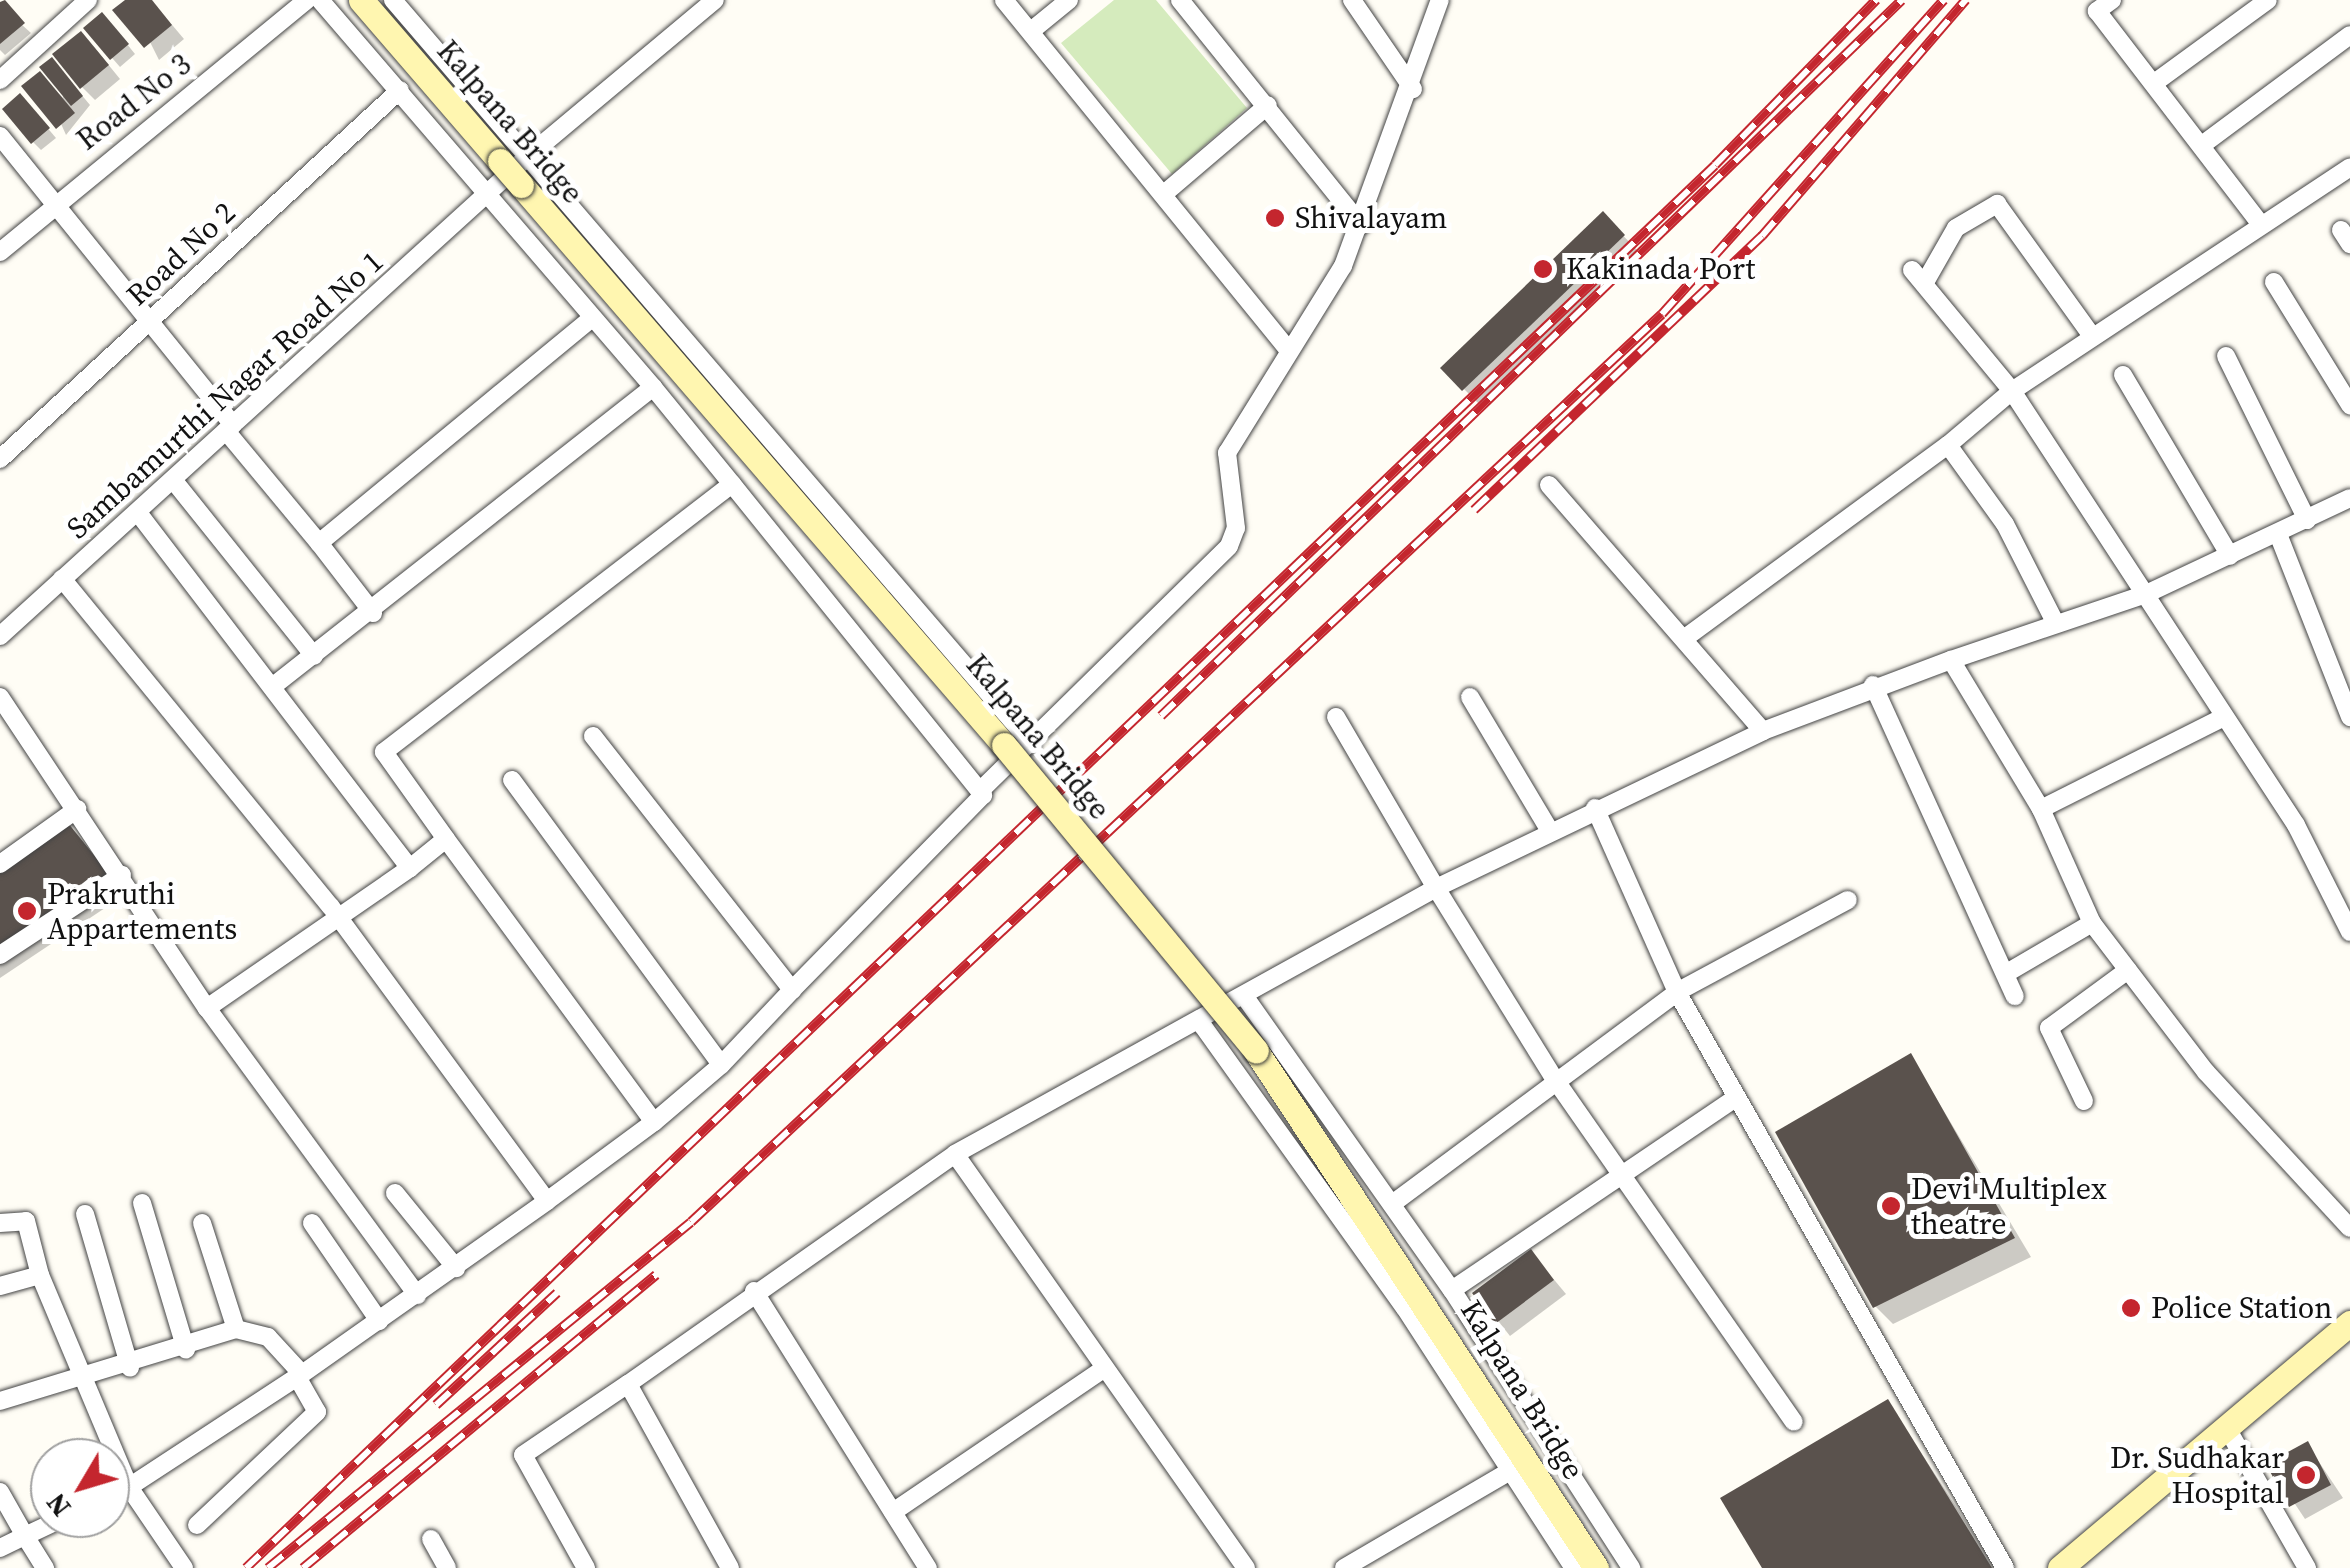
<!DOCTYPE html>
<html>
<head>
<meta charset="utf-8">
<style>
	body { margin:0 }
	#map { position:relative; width:2350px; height:1568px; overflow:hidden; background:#fffdf5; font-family:"Source Serif 4",serif }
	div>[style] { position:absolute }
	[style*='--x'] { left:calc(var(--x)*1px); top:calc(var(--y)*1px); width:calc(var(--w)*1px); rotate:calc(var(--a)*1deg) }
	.green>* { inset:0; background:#d5ebbd }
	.shadow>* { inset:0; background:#0003 }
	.building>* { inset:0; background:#5a524d }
	.roads { filter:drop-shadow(0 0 2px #444) drop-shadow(0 0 2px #444) }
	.minor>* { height:18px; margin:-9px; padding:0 9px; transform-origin:9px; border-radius:9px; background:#fff }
	.secondary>* { height:25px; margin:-12.5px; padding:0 12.5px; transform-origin:12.5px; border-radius:12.5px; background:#fff6b0 }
	.rail>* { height:10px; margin-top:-5px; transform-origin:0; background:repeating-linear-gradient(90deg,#fff 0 19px,#c4262e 0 38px); box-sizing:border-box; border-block:2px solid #c4262e }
	.bridges { filter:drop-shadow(0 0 2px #333) drop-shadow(0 0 2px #333) }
	.secondary-bridge>* { height:25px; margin:-12.5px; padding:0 12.5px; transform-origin:12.5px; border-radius:12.5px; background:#fff6b0 }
	.dots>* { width:28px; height:28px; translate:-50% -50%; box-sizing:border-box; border:5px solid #fff; border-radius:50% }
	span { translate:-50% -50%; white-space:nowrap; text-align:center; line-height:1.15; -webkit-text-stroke:10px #fff; paint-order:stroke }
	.street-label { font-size:30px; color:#111 }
	.poi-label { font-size:30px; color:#111 }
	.left { translate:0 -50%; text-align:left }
	.right { translate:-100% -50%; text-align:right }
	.north { position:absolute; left:30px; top:1438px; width:100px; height:100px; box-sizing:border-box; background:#fff; border:2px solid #a0a0a0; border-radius:50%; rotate:232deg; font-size:28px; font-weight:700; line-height:40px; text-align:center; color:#111 }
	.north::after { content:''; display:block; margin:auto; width:35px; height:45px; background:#c4262e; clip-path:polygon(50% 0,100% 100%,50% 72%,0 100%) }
</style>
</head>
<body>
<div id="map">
	<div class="green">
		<i style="clip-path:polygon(1114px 0,1156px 0,1247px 108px,1172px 174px,1061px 43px)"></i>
	</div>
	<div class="shadow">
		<i style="clip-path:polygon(129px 0,151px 0,184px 39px,159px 60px)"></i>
		<i style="clip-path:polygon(0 5px,31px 33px,5px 55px,0 50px)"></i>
		<i style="clip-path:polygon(110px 23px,135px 54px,120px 67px,86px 28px)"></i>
		<i style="clip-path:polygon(94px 47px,120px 79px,95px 100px,82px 87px)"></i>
		<i style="clip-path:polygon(60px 69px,90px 105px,66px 135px,39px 74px,63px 98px)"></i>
		<i style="clip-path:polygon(28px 105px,56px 138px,41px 150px,33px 142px)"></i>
		<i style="clip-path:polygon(1603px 215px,1641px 254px,1482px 407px,1443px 368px)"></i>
		<i style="clip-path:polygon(68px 826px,126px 894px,0 978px,0 875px)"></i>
		<i style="clip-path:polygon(1911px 1056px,2031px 1257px,1893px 1324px,1875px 1306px)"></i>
		<i style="clip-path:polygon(1531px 1252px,1566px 1294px,1510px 1336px,1476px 1293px)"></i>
		<i style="clip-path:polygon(1888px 1402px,1996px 1568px,1765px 1568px)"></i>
		<i style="clip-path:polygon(2307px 1444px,2343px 1498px,2305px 1519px,2269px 1465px)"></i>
	</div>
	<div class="building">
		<i style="clip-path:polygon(5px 0,25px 23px,0 44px,0 2px)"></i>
		<i style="clip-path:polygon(125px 0,152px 0,172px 25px,144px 48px,112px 10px)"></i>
		<i style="clip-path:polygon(102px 12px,129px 44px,110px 60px,83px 28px)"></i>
		<i style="clip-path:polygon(81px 31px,109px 65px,80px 89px,52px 54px)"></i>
		<i style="clip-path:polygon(52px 57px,83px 96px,71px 106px,39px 67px)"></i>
		<i style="clip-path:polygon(40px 71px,75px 113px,56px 129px,21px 86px)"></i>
		<i style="clip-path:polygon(20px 93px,50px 128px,31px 144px,2px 109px)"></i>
		<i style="clip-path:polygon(1603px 211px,1625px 235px,1462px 391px,1440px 368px)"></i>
		<i style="clip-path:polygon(68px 823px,110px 875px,0 948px,0 872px)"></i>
		<i style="clip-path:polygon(1911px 1053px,2015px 1238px,1873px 1308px,1775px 1132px)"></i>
		<i style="clip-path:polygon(1531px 1249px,1554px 1280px,1495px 1324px,1472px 1293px)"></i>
		<i style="clip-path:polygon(1888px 1399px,1992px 1568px,1762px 1568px,1720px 1498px)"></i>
		<i style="clip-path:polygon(2308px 1441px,2331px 1485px,2289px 1507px,2266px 1464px)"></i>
	</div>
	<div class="roads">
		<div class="minor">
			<i style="--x:393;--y:0;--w:981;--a:49.34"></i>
			<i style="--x:1004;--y:0;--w:452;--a:50.9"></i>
			<i style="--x:1180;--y:0;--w:289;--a:51.2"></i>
			<i style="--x:1352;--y:0;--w:108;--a:55.6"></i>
			<i style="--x:2112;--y:0;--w:19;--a:144"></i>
			<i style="--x:2097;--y:11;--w:266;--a:52.5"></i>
			<i style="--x:1031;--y:31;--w:49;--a:-39.2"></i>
			<i style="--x:0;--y:80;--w:119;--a:-42.3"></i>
			<i style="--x:2157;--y:81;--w:137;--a:-36.1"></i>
			<i style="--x:0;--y:136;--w:371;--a:51.1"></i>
			<i style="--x:2202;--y:145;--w:184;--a:-36.6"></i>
			<i style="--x:1165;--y:193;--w:135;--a:-40.5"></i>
			<i style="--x:2341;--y:230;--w:17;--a:57"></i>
			<i style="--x:0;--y:252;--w:397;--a:-39.4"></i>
			<i style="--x:1912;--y:270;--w:157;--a:50.4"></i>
			<i style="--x:2012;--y:391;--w:405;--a:-33.5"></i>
			<i style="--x:2274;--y:282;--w:145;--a:58.3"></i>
			<i style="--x:1924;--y:284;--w:64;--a:-60.3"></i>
			<i style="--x:1956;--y:228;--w:48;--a:-30.3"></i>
			<i style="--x:1997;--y:204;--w:163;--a:54.3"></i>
			<i style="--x:2226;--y:356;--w:183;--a:63.7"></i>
			<i style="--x:2123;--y:375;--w:210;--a:59.4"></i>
			<i style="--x:226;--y:431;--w:146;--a:50.3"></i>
			<i style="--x:1948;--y:445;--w:84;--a:-40.2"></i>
			<i style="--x:2012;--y:391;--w:519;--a:56.8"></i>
			<i style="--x:2296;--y:825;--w:120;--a:63.2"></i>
			<i style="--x:0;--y:459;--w:544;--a:-42.69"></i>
			<i style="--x:174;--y:481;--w:224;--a:51.3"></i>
			<i style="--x:732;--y:484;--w:400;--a:51.1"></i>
			<i style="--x:983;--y:795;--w:273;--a:134.4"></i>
			<i style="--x:1549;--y:485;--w:326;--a:49"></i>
			<i style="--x:139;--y:514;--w:446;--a:52.6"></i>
			<i style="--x:410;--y:868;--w:247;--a:145.4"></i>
			<i style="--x:207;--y:1008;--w:356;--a:53.8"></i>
			<i style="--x:2278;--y:534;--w:197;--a:68.5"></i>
			<i style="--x:373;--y:613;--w:88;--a:-127.6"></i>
			<i style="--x:319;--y:543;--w:352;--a:-39.5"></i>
			<i style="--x:0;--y:636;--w:711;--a:-42.26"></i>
			<i style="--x:526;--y:158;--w:246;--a:-39.9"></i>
			<i style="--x:1685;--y:638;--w:326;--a:-36.3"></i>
			<i style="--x:1948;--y:445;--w:97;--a:54.2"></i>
			<i style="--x:2005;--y:524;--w:112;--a:63"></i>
			<i style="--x:1951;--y:660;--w:206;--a:-18.7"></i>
			<i style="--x:2146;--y:594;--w:225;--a:-25.2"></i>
			<i style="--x:1873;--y:685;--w:342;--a:65.5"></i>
			<i style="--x:272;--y:687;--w:485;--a:-38.2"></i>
			<i style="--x:653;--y:387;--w:511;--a:-130.71"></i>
			<i style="--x:0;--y:697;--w:374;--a:56.4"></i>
			<i style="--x:1470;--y:697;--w:156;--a:59.2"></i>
			<i style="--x:1336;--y:717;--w:198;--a:59.7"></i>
			<i style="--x:1436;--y:888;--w:363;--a:-25.6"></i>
			<i style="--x:1763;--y:731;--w:201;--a:-20.7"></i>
			<i style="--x:1951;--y:660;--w:174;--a:58.9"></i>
			<i style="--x:2041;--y:809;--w:125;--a:65.9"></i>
			<i style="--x:2092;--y:923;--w:188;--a:52.6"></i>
			<i style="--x:2206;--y:1072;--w:212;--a:47.3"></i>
			<i style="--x:593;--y:736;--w:323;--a:51.9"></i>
			<i style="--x:792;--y:990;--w:103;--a:133.4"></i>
			<i style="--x:512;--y:780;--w:353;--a:53.7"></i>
			<i style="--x:721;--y:1065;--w:88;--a:139.6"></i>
			<i style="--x:982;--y:789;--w:346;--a:-44.5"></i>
			<i style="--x:1229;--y:546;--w:19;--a:-69"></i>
			<i style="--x:1236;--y:528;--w:76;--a:-96.8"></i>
			<i style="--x:1227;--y:453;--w:220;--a:-58.2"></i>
			<i style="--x:1343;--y:266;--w:283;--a:-70"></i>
			<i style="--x:1595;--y:808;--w:201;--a:66"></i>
			<i style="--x:1677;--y:992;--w:194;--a:-28.3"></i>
			<i style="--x:2041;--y:809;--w:205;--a:-26.7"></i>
			<i style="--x:446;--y:839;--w:107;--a:-125.5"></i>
			<i style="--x:384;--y:752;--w:439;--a:-37.6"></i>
			<i style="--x:732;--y:484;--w:125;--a:-129.2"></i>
			<i style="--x:0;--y:864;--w:95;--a:-35.5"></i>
			<i style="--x:410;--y:868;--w:46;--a:-38.9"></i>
			<i style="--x:446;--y:839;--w:351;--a:53.7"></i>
			<i style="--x:654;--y:1122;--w:133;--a:143.6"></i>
			<i style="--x:0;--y:955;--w:146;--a:-33.3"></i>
			<i style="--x:2005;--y:974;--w:101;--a:-30.4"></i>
			<i style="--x:1245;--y:997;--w:359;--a:54.8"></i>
			<i style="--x:1452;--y:1290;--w:331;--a:57.2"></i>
			<i style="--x:1200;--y:1022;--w:352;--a:54.4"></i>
			<i style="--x:1405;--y:1308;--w:310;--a:57"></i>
			<i style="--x:2084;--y:1101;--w:81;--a:-115.6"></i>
			<i style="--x:2049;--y:1028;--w:98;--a:-36.3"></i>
			<i style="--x:955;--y:1154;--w:550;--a:-28.94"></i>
			<i style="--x:1436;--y:888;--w:224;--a:58.2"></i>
			<i style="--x:1554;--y:1078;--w:419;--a:55.1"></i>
			<i style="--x:395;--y:1193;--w:97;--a:50.9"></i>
			<i style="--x:142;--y:1203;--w:153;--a:73.3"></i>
			<i style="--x:1392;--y:1204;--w:355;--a:-36.6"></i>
			<i style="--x:1677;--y:992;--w:663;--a:60.34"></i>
			<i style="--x:85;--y:1214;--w:160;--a:73.7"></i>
			<i style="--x:0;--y:1223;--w:26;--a:-4"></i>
			<i style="--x:26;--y:1221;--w:56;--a:75.5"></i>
			<i style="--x:202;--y:1223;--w:111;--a:72.2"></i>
			<i style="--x:312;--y:1223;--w:119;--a:55.6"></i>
			<i style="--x:0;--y:1286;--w:41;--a:-15.4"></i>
			<i style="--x:40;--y:1275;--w:230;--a:67.2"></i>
			<i style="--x:129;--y:1487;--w:207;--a:-33.2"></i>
			<i style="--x:1452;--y:1290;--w:343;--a:-34.1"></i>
			<i style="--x:754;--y:1291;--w:327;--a:57.9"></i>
			<i style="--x:628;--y:1384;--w:400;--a:-35.1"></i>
			<i style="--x:955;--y:1154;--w:506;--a:54.9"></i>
			<i style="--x:0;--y:1401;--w:247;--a:-17"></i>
			<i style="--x:236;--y:1329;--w:33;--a:14"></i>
			<i style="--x:268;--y:1337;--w:50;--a:47.4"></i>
			<i style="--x:302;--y:1374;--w:300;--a:-35.2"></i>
			<i style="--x:547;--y:1201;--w:366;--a:-126.3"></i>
			<i style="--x:330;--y:906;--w:423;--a:-129.3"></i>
			<i style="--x:2228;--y:1430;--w:159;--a:60.2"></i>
			<i style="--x:0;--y:1492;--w:51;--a:60.4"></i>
			<i style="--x:25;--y:1536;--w:42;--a:-25.3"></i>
			<i style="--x:110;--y:1496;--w:21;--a:-25"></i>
			<i style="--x:129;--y:1487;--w:98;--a:55.8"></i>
			<i style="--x:893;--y:1512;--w:256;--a:-34.2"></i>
			<i style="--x:197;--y:1525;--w:165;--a:-43.3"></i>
			<i style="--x:317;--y:1412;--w:40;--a:-119.7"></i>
			<i style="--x:431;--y:1539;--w:33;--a:61"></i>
			<i style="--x:0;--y:1548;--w:28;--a:-26"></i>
			<i style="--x:25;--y:1536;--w:38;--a:58"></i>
			<i style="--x:586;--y:1568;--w:129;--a:-119.1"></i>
			<i style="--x:523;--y:1455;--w:127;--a:-34.1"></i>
			<i style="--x:628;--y:1384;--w:210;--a:61"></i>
			<i style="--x:1344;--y:1568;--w:194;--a:-30.3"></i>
		</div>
		<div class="secondary">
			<i style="--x:361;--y:0;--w:213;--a:49.2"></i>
			<i style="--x:521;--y:185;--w:740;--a:49.22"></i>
			<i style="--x:1256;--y:1051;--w:619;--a:56.67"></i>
			<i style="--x:2060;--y:1568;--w:380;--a:-40.2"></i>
		</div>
	</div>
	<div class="rail">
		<i style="--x:1474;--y:510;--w:398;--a:-43.6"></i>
		<i style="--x:1762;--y:236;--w:312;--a:-49.2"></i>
		<i style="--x:1161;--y:716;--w:1030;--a:-44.02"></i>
		<i style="--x:436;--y:1405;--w:165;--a:-42.8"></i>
		<i style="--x:246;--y:1568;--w:2031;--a:-43.68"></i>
		<i style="--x:1715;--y:165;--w:231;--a:-45.7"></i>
		<i style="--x:268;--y:1568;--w:546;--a:-39.28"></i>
		<i style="--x:691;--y:1222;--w:1329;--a:-43.08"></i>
		<i style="--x:1662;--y:314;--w:422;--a:-48.1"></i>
		<i style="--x:303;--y:1568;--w:459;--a:-39.7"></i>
	</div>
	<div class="bridges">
		<div class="secondary-bridge">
			<i style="--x:500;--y:161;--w:32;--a:49"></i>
			<i style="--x:1004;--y:745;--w:396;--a:50.5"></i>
		</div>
	</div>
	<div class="dots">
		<i style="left:1275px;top:218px;background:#c4262e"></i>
		<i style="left:1543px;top:269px;background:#c4262e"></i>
		<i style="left:27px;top:911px;background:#c4262e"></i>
		<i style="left:1891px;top:1206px;background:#c4262e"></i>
		<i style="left:2131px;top:1308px;background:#c4262e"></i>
		<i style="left:2306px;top:1475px;background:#c4262e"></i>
	</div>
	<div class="street-label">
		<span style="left:134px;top:102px;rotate:-38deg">Road No 3</span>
		<span style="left:510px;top:122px;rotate:49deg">Kalpana Bridge</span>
		<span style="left:181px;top:254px;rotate:-43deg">Road No 2</span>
		<span style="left:225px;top:395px;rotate:-42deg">Sambamurthi Nagar Road No 1</span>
		<span style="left:1038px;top:737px;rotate:50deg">Kalpana Bridge</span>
		<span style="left:1522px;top:1390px;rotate:58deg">Kalpana Bridge</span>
	</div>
	<div class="poi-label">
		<span class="left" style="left:1295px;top:218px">Shivalayam</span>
		<span class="left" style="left:1566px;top:269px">Kakinada Port</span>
		<span class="left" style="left:47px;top:911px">Prakruthi<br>Appartements</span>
		<span class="left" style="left:1911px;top:1206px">Devi Multiplex<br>theatre</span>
		<span class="left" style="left:2151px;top:1308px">Police Station</span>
		<span class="right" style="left:2284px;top:1475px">Dr. Sudhakar<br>Hospital</span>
	</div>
	<div class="north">N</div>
</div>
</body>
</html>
